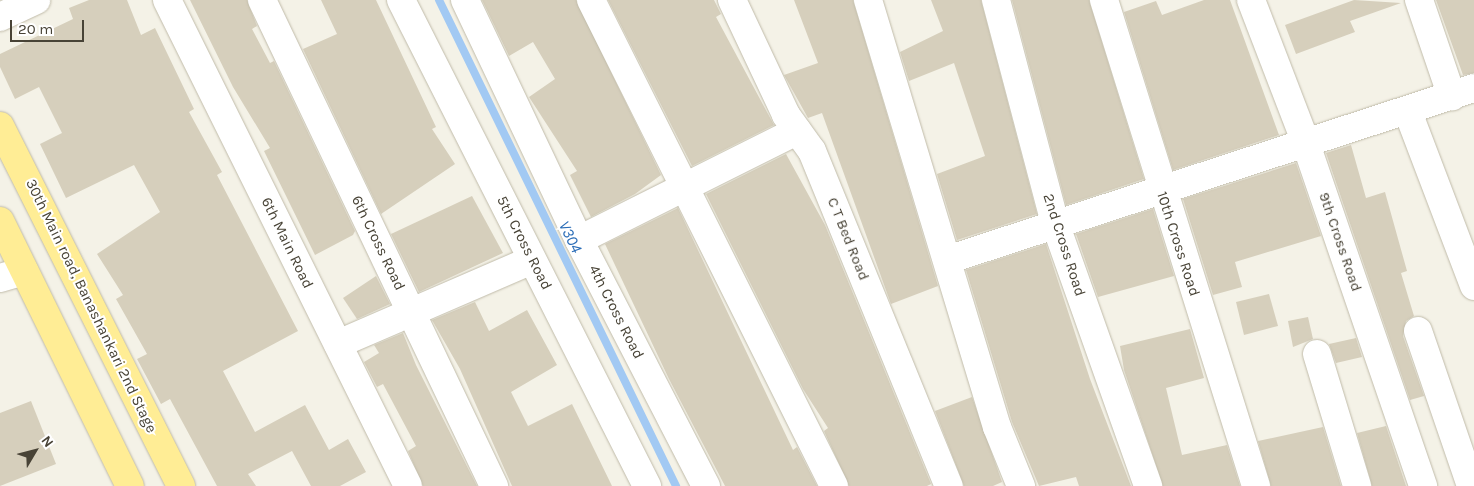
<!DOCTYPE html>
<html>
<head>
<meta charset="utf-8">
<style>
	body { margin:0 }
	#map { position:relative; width:1474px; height:486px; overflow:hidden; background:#f4f2e7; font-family:Karla,sans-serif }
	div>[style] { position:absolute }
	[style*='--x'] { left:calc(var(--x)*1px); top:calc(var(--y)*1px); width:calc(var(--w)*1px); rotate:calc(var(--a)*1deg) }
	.stream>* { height:8px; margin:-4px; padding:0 4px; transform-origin:4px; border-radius:4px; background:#a2c9f3 }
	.building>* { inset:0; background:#d6cfbc }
	.roads { filter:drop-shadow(0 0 1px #c0bba9) drop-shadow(0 0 1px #c0bba9) }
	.minor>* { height:28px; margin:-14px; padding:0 14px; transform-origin:14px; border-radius:14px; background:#fff }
	.major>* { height:28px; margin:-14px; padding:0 14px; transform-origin:14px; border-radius:14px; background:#ffed95 }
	span { translate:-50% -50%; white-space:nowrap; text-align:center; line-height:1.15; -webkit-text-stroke:4px #fff; paint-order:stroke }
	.street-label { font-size:15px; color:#484336 }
	.water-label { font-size:16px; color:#2b6db7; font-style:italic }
	.north { position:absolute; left:10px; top:426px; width:50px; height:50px; -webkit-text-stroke:4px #fff; paint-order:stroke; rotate:53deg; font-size:14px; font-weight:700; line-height:20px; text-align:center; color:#484336 }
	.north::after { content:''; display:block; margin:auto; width:18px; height:22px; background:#484336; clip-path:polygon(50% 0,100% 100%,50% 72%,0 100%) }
	.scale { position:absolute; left:10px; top:20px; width:74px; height:22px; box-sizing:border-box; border:2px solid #484336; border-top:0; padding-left:6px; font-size:15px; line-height:18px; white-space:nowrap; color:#484336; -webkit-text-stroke:4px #fff; paint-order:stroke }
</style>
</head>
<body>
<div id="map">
	<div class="stream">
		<i style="--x:439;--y:0;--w:541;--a:64"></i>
	</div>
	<div class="building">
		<i style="clip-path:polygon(89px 0,127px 0,141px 35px,155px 28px,194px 109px,189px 112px,222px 172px,217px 175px,298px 331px,223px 371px,255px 432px,305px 405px,329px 450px,348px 439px,366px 472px,340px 486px,311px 486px,292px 451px,248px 474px,256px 486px,217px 486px,170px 399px,161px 404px,137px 359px,147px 354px,116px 299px,123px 295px,97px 254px,160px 212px,134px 165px,66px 198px,40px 144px,62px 133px,39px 87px,15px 99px,0 67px,0 54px,73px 19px,69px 8px)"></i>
		<i style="clip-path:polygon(190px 0,247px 0,257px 26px,252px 29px,270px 63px,274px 61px,355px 231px,353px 235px,315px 255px,264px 151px,270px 148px,233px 87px)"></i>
		<i style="clip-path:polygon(321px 0,376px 0,436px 127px,432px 129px,455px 164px,381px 214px,303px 49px,337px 34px)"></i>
		<i style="clip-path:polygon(482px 0,576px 0,661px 175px,635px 194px,591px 217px,570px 175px,577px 171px,529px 97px,555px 79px,533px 42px,509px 56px)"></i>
		<i style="clip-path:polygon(608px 0,714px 0,721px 14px,716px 17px,774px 125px,692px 166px)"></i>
		<i style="clip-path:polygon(794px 0,853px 0,938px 286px,891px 304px,822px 113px,808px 118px,784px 75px,818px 63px)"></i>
		<i style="clip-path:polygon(931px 0,981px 0,1037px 214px,957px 240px,937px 174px,985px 156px,954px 63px,909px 81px,900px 52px,943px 31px)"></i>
		<i style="clip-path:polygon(1012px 0,1089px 0,1144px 179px,1066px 205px)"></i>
		<i style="clip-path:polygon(1204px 0,1230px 0,1279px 135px,1173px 170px,1124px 12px,1156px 1px,1162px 15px)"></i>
		<i style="clip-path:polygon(1354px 0,1401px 3px,1350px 21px,1355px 32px,1296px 54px,1285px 25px)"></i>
		<i style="clip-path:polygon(1436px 0,1474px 0,1474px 73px,1463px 75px)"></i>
		<i style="clip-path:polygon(1351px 145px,1366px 198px,1385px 192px,1407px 271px,1401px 273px,1414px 316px,1406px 321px,1403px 336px,1424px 396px,1410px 400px,1326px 153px)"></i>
		<i style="clip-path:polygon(786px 154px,825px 225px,931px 484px,927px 486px,849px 486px,824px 431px,828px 428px,803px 389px,706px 194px)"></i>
		<i style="clip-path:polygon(1296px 163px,1321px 236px,1235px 262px,1242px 287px,1213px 295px,1183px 199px)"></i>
		<i style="clip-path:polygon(472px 196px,503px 253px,419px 292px,391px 234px)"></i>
		<i style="clip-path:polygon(678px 208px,793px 450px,797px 447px,817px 486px,725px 486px,669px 379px,605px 244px)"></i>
		<i style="clip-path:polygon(1153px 209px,1174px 276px,1098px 297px,1076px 234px)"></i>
		<i style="clip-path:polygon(1046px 244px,1090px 379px,1131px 486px,1079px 486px,1076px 477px,1039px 486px,1012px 422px,966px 270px)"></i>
		<i style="clip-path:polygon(376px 276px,390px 304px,357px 319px,343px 298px)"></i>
		<i style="clip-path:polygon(1269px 294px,1278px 326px,1244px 335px,1236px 302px)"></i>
		<i style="clip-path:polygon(475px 302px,489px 331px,527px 310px,557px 365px,511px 392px,528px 426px,572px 404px,612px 486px,512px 486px,460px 369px,432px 320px)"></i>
		<i style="clip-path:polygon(1308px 317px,1313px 339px,1293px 347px,1288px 321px)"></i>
		<i style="clip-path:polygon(1190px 329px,1204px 378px,1166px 388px,1182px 455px,1227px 445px,1240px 486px,1163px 486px,1124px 370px,1120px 346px)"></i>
		<i style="clip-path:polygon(403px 333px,416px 365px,477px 486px,423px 486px,408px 451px,416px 446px,383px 384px,377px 387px,364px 362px,379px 353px,374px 345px)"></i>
		<i style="clip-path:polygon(1356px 338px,1362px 357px,1336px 363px,1329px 344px)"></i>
		<i style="clip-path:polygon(972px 397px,1002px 482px,993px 486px,964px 486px,935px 411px)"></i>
		<i style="clip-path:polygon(31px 401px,56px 464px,0 486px,0 413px)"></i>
		<i style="clip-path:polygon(1386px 426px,1406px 486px,1372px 486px,1357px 433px)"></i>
		<i style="clip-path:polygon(1323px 427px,1341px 486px,1271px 486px,1258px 441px)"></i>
	</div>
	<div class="roads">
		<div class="minor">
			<i style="--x:167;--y:0;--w:542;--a:63.62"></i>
			<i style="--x:262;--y:0;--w:539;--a:64.48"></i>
			<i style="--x:401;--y:0;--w:545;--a:63.15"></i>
			<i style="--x:465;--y:0;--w:266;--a:64.6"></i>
			<i style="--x:579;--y:240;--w:277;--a:62.7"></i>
			<i style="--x:591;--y:0;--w:543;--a:63.43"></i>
			<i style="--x:732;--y:0;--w:127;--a:64.8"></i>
			<i style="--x:786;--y:115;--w:44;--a:54.2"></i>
			<i style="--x:812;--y:151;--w:362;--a:67.8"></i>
			<i style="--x:868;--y:0;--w:446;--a:73.2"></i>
			<i style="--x:997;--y:427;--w:64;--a:67.9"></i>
			<i style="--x:996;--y:0;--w:231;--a:75.2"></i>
			<i style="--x:1055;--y:223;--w:279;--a:70.5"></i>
			<i style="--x:1104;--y:0;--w:509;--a:72.63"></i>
			<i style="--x:1251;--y:0;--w:151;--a:69"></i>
			<i style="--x:1305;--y:141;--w:365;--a:71.1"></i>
			<i style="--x:1419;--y:0;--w:102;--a:71.2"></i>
			<i style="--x:0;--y:17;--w:40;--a:-25"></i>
			<i style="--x:1408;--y:112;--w:186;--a:69.2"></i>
			<i style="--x:579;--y:240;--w:244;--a:-26.6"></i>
			<i style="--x:947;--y:260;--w:554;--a:-18.08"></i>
			<i style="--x:0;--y:278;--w:25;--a:-16"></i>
			<i style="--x:1418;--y:331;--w:164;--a:71.1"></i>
			<i style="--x:338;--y:344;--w:211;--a:-23.4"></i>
			<i style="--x:1317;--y:354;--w:138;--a:73.1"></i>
		</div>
		<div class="major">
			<i style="--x:0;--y:126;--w:403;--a:63.3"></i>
			<i style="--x:0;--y:221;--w:295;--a:63.9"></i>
		</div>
	</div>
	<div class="street-label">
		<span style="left:848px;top:239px;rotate:68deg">C T Bed Road</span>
		<span style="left:1340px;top:242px;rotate:71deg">9th Cross Road</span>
		<span style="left:287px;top:243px;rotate:64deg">6th Main Road</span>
		<span style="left:378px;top:243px;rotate:64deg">6th Cross Road</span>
		<span style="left:524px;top:243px;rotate:63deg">5th Cross Road</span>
		<span style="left:1178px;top:244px;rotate:72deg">10th Cross Road</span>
		<span style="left:1064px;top:245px;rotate:72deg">2nd Cross Road</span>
		<span style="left:91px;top:306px;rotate:64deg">30th Main road, Banashankari 2nd Stage</span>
		<span style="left:616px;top:312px;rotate:63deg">4th Cross Road</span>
	</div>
	<div class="water-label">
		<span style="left:570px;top:237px;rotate:64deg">V304</span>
	</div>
	<div class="north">N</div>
	<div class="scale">20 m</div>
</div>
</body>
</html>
